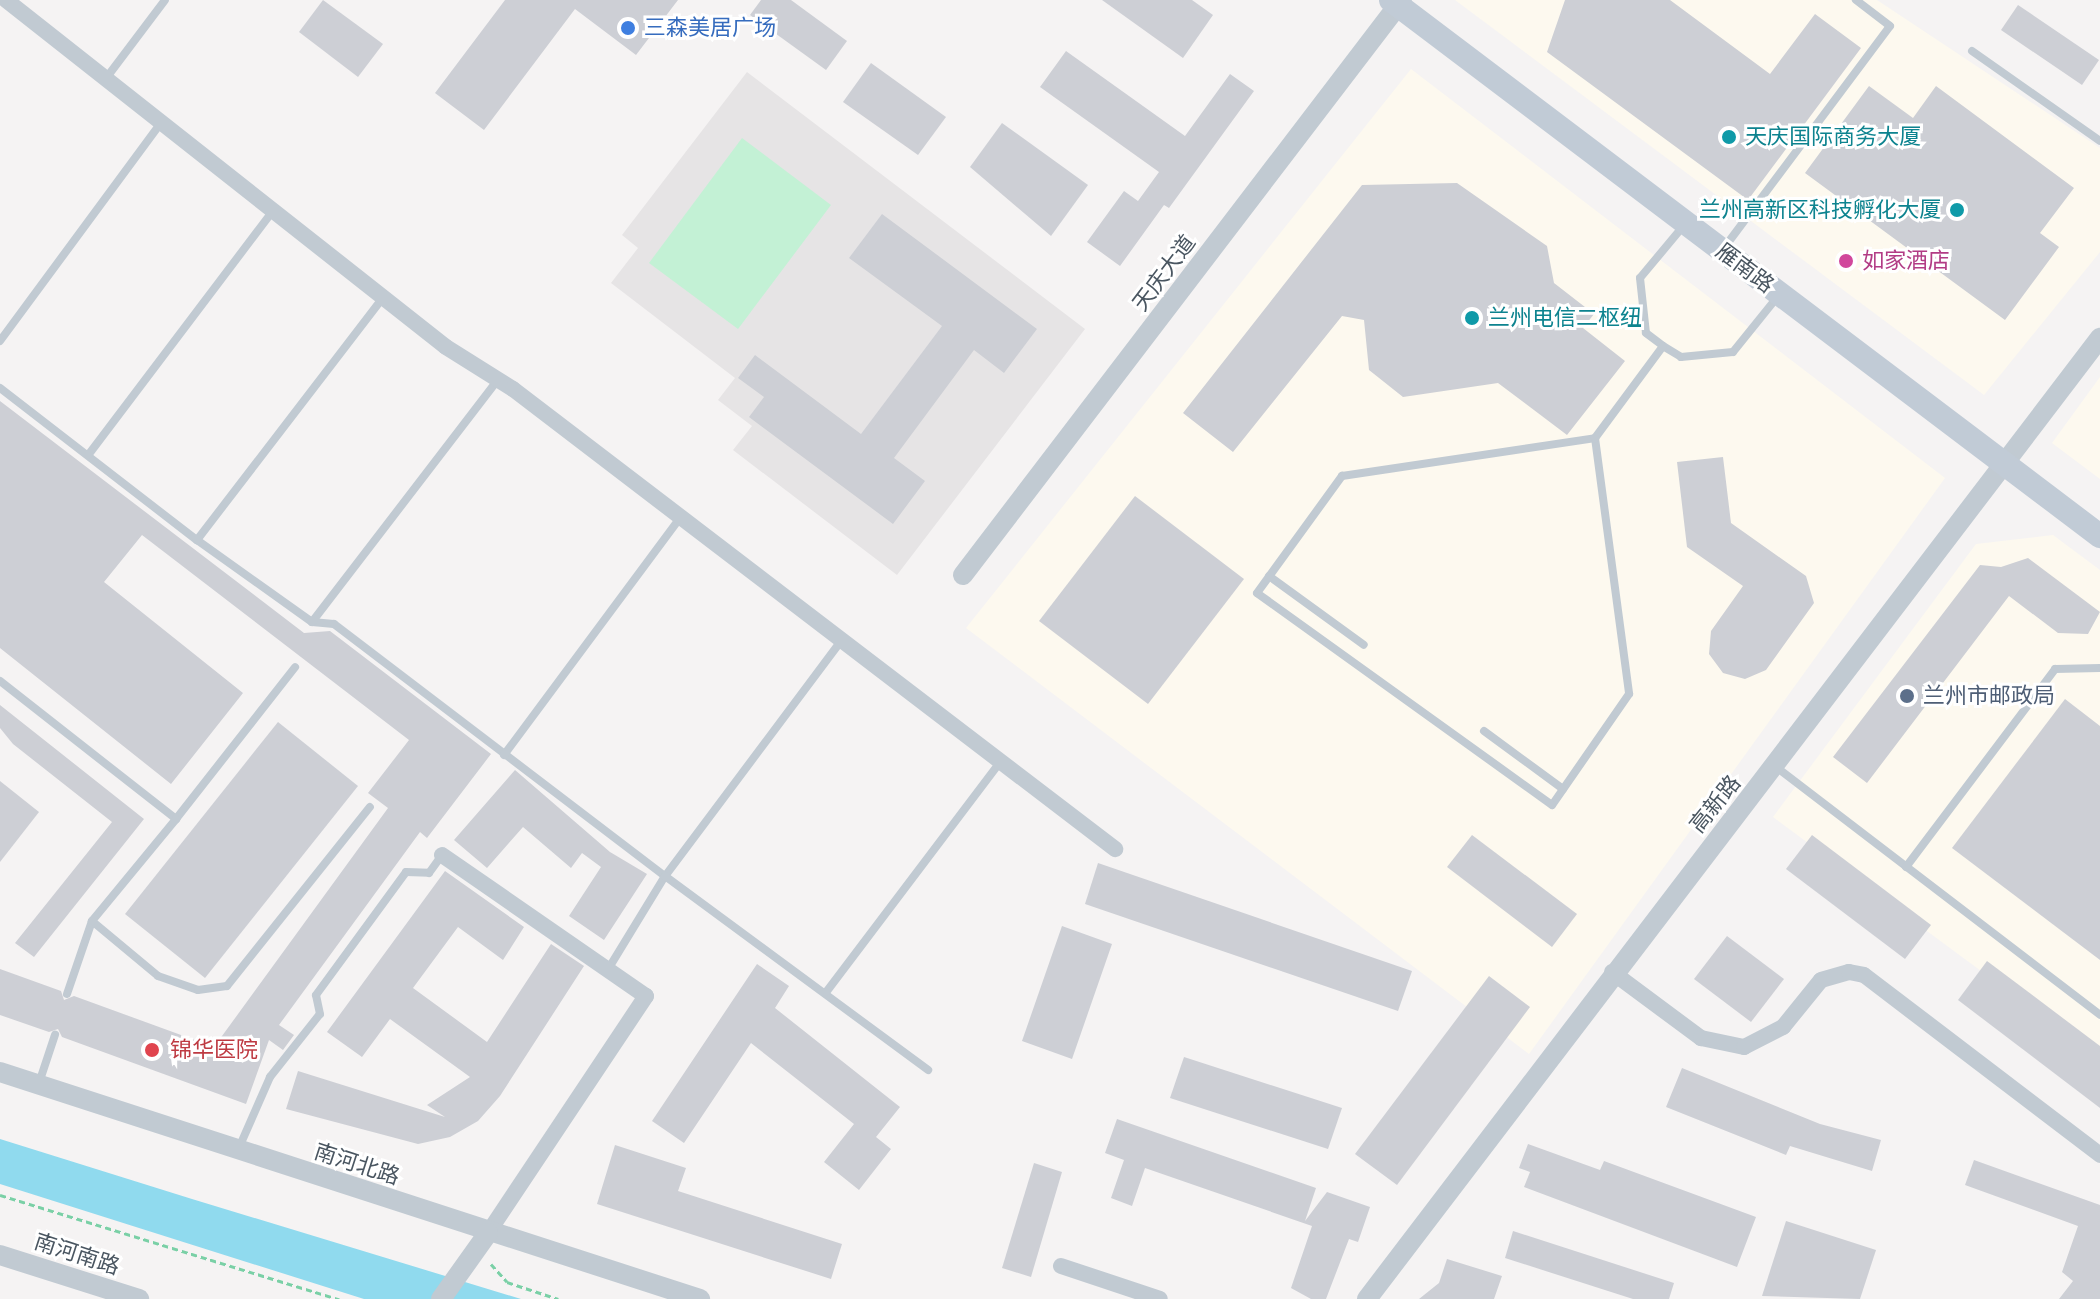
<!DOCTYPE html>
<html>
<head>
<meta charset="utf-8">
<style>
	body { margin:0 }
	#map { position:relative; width:2100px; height:1299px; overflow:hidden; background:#f5f3f3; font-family:"Work Sans","Noto Sans SC",sans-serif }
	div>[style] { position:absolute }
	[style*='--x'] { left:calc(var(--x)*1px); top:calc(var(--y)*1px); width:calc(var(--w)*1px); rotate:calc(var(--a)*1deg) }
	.commercial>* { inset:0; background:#fdf9ef }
	.education>* { inset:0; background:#e6e4e5 }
	.green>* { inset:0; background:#c3f1d5 }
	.water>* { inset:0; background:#90daee }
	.building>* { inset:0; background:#cdcfd5 }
	.path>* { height:3px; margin-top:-1.5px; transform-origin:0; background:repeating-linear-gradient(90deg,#7ad0a6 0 6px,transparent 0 10px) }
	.service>* { height:8px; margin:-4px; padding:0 4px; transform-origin:4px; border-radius:4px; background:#c1cad2 }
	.minor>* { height:16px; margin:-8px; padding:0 8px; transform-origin:8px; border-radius:8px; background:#c1cad2 }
	.tertiary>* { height:20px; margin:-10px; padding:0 10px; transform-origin:10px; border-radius:10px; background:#c1cad2 }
	.secondary>* { height:24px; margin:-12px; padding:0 12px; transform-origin:12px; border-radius:12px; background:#c1cbd6 }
	.dots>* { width:22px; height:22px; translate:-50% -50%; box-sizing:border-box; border:4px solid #fff; border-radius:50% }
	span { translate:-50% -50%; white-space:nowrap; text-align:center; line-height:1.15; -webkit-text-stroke:6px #fff; paint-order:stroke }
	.shop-label { font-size:22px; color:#366cbe }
	.left { translate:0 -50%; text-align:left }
	.culture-label { font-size:22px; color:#0d838f }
	.right { translate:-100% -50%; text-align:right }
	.hotel-label { font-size:22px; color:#b23c85 }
	.street-label { font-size:22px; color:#4a5661 }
	.service-label { font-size:22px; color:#4e5e75 }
	.health-label { font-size:22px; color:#be3a42 }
</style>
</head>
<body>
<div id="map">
	<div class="commercial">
		<i style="clip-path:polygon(1455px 0,1877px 0,2100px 148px,2100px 252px,1984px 395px)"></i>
		<i style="clip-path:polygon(1411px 69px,1945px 478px,1529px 1054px,966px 628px)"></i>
		<i style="clip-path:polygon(2100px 377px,2100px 479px,2052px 443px)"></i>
		<i style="clip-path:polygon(2053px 535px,2100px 570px,2100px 1059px,1773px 817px,1976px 544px)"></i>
	</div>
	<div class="education">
		<i style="clip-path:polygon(747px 72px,1085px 329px,897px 575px,733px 450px,752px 426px,718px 400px,735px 378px,611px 283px,638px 248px,622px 235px)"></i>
	</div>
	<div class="green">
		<i style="clip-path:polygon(742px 138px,831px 205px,738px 329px,649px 263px)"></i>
	</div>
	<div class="water">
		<i style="clip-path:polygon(0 1139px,192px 1199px,521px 1299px,364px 1299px,0 1184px)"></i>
	</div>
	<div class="building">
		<i style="clip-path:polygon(323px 0,383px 44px,358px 77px,299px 32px)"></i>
		<i style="clip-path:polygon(505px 0,678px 0,636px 55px,575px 9px,484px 130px,435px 93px)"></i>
		<i style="clip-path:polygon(761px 0,791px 0,847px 41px,826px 70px,750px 15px)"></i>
		<i style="clip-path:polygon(1102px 0,1192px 0,1213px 15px,1183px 58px)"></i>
		<i style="clip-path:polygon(1565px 0,1670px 0,1770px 74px,1815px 14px,1861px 48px,1748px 200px,1547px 52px)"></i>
		<i style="clip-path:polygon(2018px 5px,2099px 60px,2082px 85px,2001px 30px)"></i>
		<i style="clip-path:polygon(1066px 51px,1185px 136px,1230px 74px,1254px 91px,1169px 208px,1164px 205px,1120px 266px,1087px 242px,1124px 191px,1138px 201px,1159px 172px,1040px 87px)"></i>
		<i style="clip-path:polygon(871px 63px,946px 117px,918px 155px,843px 102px)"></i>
		<i style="clip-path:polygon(1869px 86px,1913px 118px,1936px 86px,2074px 188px,2040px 233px,2059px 247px,2005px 320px,1805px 173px)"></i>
		<i style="clip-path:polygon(1002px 123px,1088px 185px,1051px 236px,970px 167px)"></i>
		<i style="clip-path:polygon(1457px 183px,1547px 246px,1554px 283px,1594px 314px,1583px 328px,1625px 361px,1567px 435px,1498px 383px,1403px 397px,1369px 370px,1364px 320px,1342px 316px,1233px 452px,1183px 413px,1362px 185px)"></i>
		<i style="clip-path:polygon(882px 214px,1037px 329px,1004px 373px,974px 350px,894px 458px,925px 481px,893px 524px,749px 417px,764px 397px,738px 378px,755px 355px,861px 434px,942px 326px,849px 258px)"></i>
		<i style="clip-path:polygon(0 401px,304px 633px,330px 631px,491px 754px,427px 838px,420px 832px,279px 1025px,294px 1035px,283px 1050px,269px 1040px,246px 1104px,62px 1037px,58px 1029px,49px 1032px,0 1015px,0 969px,61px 991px,64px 1000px,74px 996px,214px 1047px,388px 808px,368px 793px,409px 740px,142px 535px,104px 582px,243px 693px,171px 784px,0 648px)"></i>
		<i style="clip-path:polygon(1723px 457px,1731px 523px,1806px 576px,1814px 603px,1766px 670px,1745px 679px,1723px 673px,1709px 654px,1711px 631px,1743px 586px,1687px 547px,1677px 462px)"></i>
		<i style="clip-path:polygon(1135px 496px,1244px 579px,1148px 704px,1039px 621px)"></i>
		<i style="clip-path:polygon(2028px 558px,2100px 612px,2088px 634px,2058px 633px,2009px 596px,1867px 783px,1833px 757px,1980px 565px,2001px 567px)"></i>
		<i style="clip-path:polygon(2065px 699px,2100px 726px,2100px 960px,1952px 848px)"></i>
		<i style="clip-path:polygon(0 705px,144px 819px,34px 957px,15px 943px,112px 822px,13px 744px,0 728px)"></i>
		<i style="clip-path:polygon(278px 722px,358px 786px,205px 978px,125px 914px)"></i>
		<i style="clip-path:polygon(515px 770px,610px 852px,647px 874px,604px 940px,569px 916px,601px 867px,582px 853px,571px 868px,523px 827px,487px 868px,454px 840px)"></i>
		<i style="clip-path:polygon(0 781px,39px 812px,0 862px)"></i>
		<i style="clip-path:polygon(1472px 835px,1577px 914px,1552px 947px,1447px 867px)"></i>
		<i style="clip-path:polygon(1812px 835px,1931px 925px,1905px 959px,1786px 869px)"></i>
		<i style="clip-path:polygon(1098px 863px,1412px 971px,1398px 1011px,1085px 904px)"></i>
		<i style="clip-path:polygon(445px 871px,524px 927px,503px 960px,458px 927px,413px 988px,487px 1042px,551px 944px,584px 966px,500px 1096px,478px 1121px,450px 1137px,418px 1144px,286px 1109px,298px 1071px,445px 1117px,427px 1105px,470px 1077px,390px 1019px,362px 1057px,327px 1032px)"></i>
		<i style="clip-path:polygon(1062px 926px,1112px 944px,1072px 1059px,1022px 1041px)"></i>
		<i style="clip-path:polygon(1727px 936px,1784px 979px,1751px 1022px,1694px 979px)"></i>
		<i style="clip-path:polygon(1987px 961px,2100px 1046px,2100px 1108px,1958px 1000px)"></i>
		<i style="clip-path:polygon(757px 964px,789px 986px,775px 1008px,900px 1107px,876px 1137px,891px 1149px,859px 1190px,824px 1162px,854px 1124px,751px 1043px,684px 1143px,652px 1121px)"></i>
		<i style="clip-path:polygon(1489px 976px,1530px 1007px,1397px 1185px,1355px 1154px)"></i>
		<i style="clip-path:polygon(1184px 1057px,1342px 1108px,1328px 1149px,1170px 1098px)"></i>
		<i style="clip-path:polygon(1682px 1068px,1820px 1124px,1881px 1140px,1872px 1171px,1790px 1146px,1786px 1155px,1666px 1107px)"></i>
		<i style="clip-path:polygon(1117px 1119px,1316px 1188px,1305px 1221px,1327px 1192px,1370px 1207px,1358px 1242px,1349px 1239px,1326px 1299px,1311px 1299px,1291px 1288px,1312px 1226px,1145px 1168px,1132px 1206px,1111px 1198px,1124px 1160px,1105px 1153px)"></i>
		<i style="clip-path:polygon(1528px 1144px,1600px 1170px,1604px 1161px,1756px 1217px,1737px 1267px,1524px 1187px,1530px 1172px,1519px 1168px)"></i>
		<i style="clip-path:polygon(615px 1145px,686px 1168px,678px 1191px,842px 1244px,831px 1279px,597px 1204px)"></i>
		<i style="clip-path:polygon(1974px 1160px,2100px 1205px,2100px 1299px,2059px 1299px,2073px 1281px,2062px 1272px,2078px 1226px,1965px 1185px)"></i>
		<i style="clip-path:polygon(1034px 1163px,1062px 1172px,1031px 1277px,1002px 1268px)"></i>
		<i style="clip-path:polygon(1786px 1221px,1876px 1250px,1860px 1299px,1762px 1296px)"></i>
		<i style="clip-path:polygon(1513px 1231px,1674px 1283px,1669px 1299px,1633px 1299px,1505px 1258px)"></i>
		<i style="clip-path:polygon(1447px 1259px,1502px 1276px,1494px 1299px,1419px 1299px,1439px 1283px)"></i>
	</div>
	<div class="path">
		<i style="--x:0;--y:1195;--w:355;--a:17.1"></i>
		<i style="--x:491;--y:1264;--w:24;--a:48"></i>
		<i style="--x:507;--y:1282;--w:54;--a:18.4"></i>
	</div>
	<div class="service">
		<i style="--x:1972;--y:51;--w:156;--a:35.1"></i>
		<i style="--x:104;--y:81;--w:101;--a:-53"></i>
		<i style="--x:1685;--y:224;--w:70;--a:129.8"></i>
		<i style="--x:1640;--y:278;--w:55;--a:83.8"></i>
		<i style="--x:1646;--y:333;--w:21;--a:37"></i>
		<i style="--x:1663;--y:346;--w:21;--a:31"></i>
		<i style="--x:1681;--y:357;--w:52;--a:-5.5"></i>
		<i style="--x:1733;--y:352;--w:73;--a:-51.1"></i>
		<i style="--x:1724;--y:248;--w:277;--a:-53.2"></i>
		<i style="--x:1890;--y:26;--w:43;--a:-142.6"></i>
		<i style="--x:0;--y:341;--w:268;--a:-53.6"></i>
		<i style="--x:0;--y:388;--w:249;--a:37.7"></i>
		<i style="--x:197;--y:540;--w:141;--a:35.5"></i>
		<i style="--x:312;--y:622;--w:22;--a:5"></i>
		<i style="--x:334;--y:624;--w:416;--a:37.3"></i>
		<i style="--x:665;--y:876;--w:105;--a:121.4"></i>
		<i style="--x:1595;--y:438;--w:258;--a:82.4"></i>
		<i style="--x:1629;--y:694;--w:135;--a:124.7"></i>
		<i style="--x:1552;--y:805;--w:363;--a:-144.3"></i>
		<i style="--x:1257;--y:593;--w:145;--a:-54"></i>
		<i style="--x:1342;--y:476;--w:256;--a:-8.5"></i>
		<i style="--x:1595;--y:438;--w:114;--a:-53.5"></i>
		<i style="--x:89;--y:454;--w:303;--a:-52.9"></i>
		<i style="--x:197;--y:540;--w:305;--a:-52.5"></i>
		<i style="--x:1269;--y:576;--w:117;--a:36"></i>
		<i style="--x:312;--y:622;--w:305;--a:-52.5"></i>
		<i style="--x:841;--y:641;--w:294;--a:126.8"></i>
		<i style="--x:665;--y:876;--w:327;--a:36.4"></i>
		<i style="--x:0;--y:681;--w:224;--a:38.1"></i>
		<i style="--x:176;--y:819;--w:193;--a:-51.9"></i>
		<i style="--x:1484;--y:731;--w:98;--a:36.3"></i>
		<i style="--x:504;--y:755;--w:294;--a:-53.4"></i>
		<i style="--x:1776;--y:767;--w:408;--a:37.4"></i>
		<i style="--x:1906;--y:867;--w:248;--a:-53"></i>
		<i style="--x:2055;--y:669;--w:45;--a:-1.3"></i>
		<i style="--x:92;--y:921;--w:86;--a:39.8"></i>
		<i style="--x:158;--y:976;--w:42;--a:19.3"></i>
		<i style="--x:198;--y:990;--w:29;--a:-8"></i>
		<i style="--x:227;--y:986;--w:229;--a:-51.4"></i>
		<i style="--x:827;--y:991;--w:287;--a:-52.9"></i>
		<i style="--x:67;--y:994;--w:77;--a:-71.1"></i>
		<i style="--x:92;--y:921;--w:132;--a:-50.5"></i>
		<i style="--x:39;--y:1083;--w:51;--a:-71.6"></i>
		<i style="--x:238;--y:1150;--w:80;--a:-66.3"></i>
		<i style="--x:270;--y:1077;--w:80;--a:-51.6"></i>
		<i style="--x:320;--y:1014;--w:19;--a:-102"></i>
		<i style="--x:316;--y:995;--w:152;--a:-53.8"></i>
		<i style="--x:406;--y:872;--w:23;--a:2"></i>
		<i style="--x:429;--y:873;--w:22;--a:-54"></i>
	</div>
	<div class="minor">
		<i style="--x:6;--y:0;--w:560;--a:38.26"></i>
		<i style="--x:446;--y:347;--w:79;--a:32.1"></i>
		<i style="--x:513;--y:389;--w:758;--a:37.38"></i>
		<i style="--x:442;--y:855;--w:248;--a:34.7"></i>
		<i style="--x:646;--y:996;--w:285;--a:123.7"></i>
		<i style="--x:1612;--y:972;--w:111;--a:36.6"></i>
		<i style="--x:1701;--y:1038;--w:44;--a:11.8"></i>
		<i style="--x:1744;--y:1047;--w:44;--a:-27.1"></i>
		<i style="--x:1783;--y:1027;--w:60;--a:-51"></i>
		<i style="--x:1821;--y:980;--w:29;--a:-16"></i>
		<i style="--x:1849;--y:972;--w:15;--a:11"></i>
		<i style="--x:1864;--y:975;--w:297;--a:37.3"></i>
		<i style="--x:1061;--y:1266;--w:104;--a:18.4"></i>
	</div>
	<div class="tertiary">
		<i style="--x:963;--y:575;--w:723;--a:-52.64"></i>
		<i style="--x:0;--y:1072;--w:736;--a:17.97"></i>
		<i style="--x:0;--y:1255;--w:146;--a:17.6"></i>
		<i style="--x:441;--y:1299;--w:81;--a:-54.5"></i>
		<i style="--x:1367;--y:1299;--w:1209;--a:-52.67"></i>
	</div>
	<div class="secondary">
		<i style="--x:1391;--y:0;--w:889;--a:37.09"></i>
	</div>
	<div class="dots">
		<i style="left:628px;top:28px;background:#3f7fe0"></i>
		<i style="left:1729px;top:137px;background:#0f9aa8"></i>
		<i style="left:1957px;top:210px;background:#0f9aa8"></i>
		<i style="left:1846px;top:261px;background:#d1479c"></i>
		<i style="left:1472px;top:318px;background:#0f9aa8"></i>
		<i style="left:1907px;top:696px;background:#5c6f8a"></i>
		<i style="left:152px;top:1050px;background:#e0444e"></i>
	</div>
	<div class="shop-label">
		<span class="left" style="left:644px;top:28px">三森美居广场</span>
	</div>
	<div class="culture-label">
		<span class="left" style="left:1745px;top:137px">天庆国际商务大厦</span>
		<span class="right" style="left:1941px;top:210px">兰州高新区科技孵化大厦</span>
		<span class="left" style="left:1488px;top:318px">兰州电信二枢纽</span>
	</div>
	<div class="hotel-label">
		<span class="left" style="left:1862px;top:261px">如家酒店</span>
	</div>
	<div class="street-label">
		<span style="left:1745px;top:268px;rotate:37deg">雁南路</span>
		<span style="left:1164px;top:273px;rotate:-53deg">天庆大道</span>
		<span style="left:1715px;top:804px;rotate:-51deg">高新路</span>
		<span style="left:357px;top:1164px;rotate:18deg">南河北路</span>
		<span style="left:77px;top:1254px;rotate:18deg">南河南路</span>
	</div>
	<div class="service-label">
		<span class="left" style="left:1923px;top:696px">兰州市邮政局</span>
	</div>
	<div class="health-label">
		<span class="left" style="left:170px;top:1050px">锦华医院</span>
	</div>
</div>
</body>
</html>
